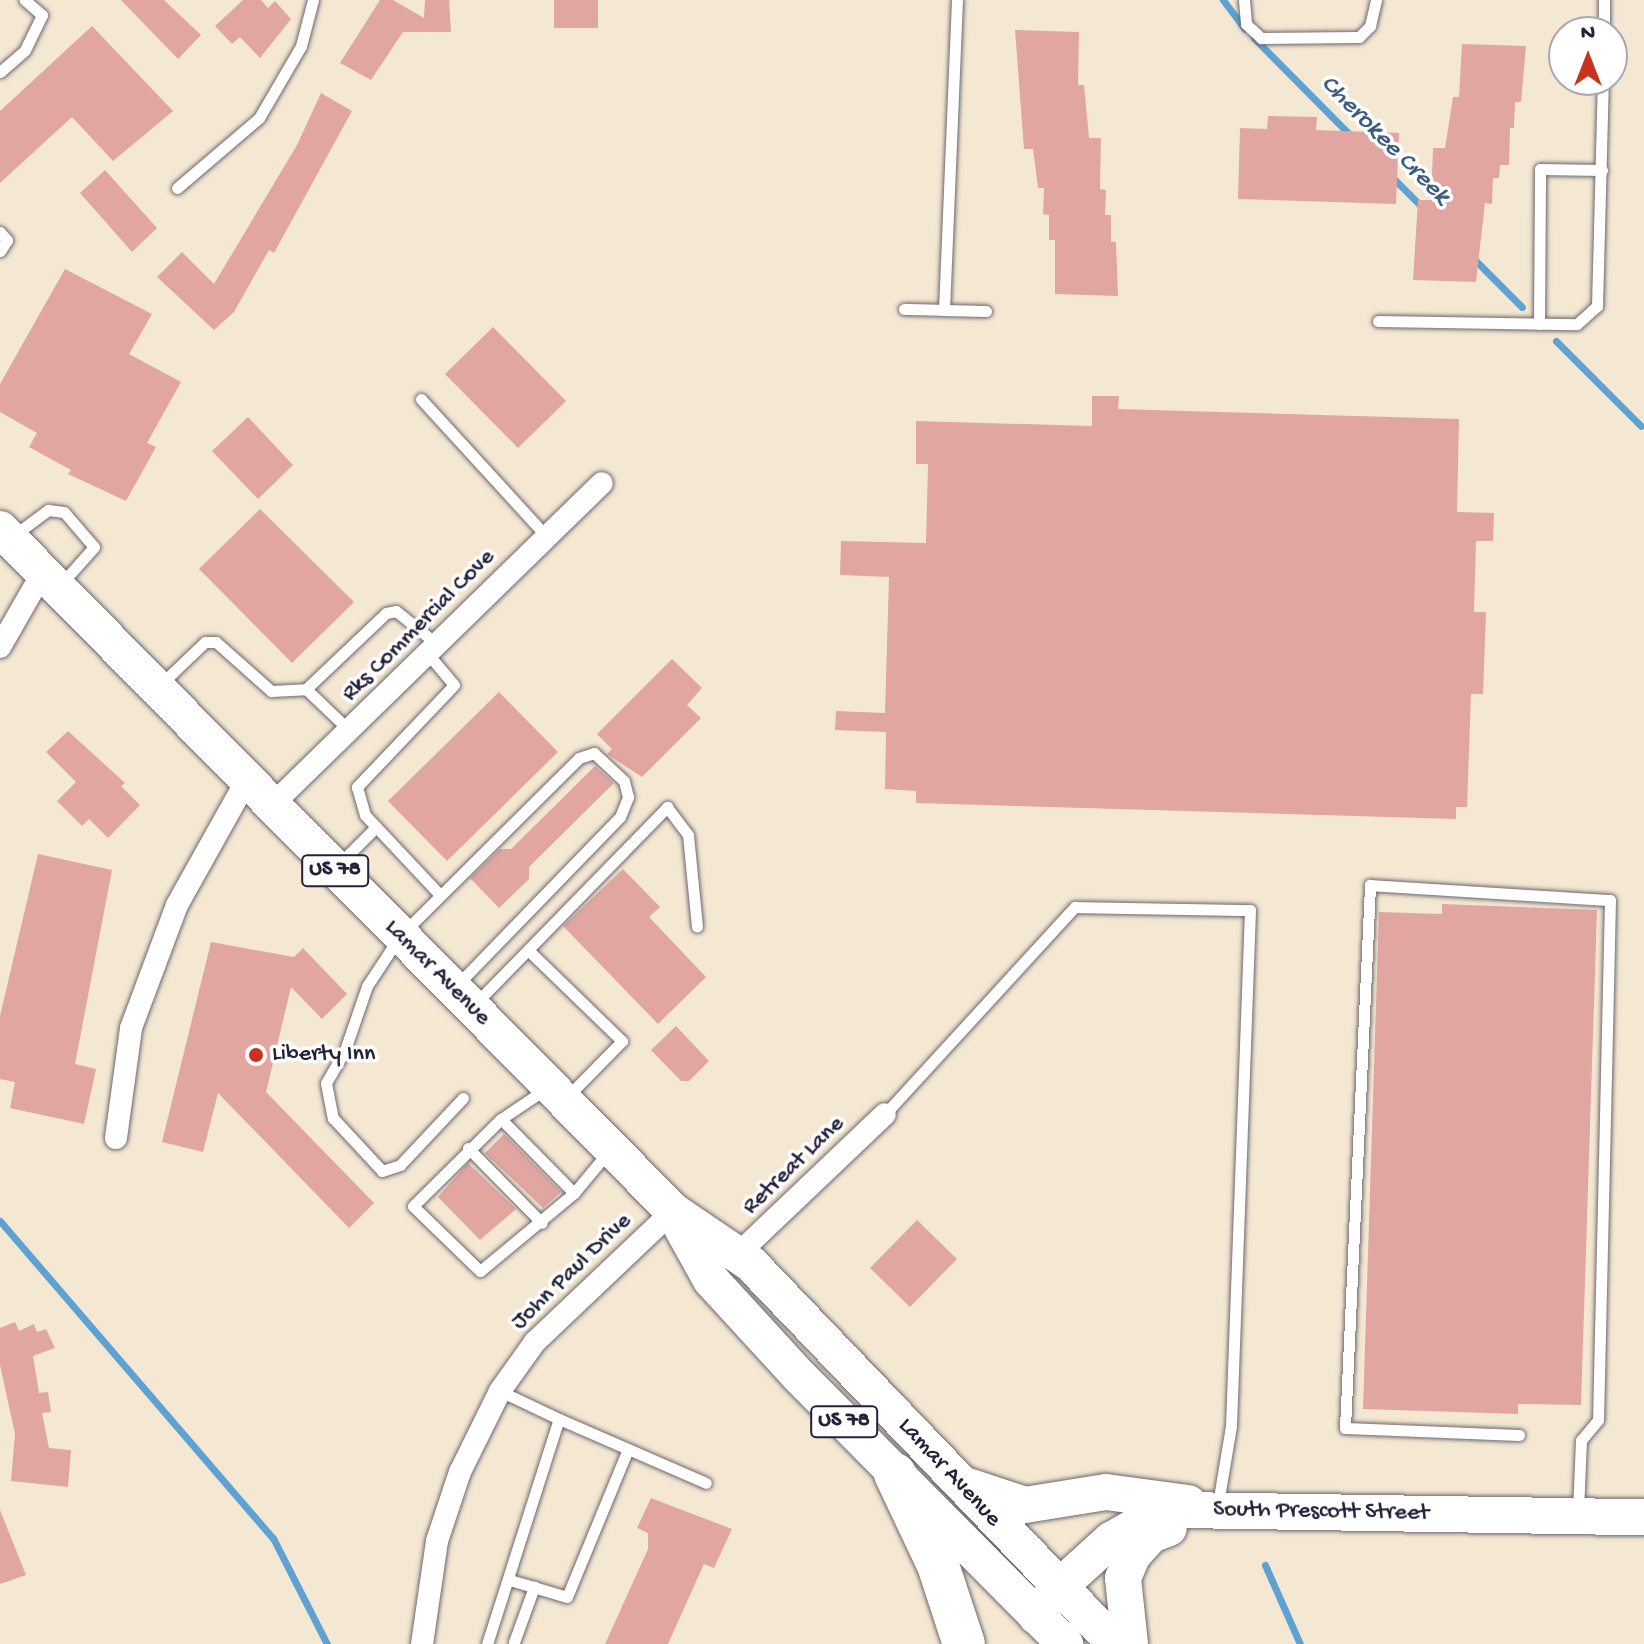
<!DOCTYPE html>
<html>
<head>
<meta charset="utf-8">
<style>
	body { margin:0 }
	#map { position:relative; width:1644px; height:1644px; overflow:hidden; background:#f5e8d2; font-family:"Gochi Hand",sans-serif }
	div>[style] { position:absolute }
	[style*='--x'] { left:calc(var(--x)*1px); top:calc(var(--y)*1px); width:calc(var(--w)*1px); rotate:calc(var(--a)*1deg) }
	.stream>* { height:7px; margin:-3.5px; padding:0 3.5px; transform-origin:3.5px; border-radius:3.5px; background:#5da2d2 }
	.building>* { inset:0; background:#e1a6a2 }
	.roads { filter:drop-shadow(0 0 2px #6c6770) drop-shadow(0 0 2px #6c6770) }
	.lane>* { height:11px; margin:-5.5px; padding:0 5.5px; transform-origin:5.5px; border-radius:5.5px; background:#fff }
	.street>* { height:22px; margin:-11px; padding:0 11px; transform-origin:11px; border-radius:11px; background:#fff }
	.primary>* { height:36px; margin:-18px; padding:0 18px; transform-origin:18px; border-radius:18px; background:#fff }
	.highway>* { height:42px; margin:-21px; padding:0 21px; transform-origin:21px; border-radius:21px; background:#fff }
	.dots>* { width:22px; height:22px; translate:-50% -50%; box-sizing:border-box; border:4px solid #fff; border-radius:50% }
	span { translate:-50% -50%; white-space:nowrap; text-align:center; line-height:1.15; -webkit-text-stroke:7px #fff; paint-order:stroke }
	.shield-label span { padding:2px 6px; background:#fff; border:2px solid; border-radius:6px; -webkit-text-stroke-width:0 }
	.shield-label { font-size:22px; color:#22223b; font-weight:700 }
	.street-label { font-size:24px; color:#22223b }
	.poi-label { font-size:24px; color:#22223b }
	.left { translate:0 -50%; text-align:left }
	.water-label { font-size:26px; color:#3d5c7f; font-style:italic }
	.north { position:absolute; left:1548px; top:16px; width:80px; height:80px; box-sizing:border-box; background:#fff; border:2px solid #a7a7b1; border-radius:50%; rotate:0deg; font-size:22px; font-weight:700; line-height:32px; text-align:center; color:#22223b }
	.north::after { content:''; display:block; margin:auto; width:28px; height:36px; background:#c8321e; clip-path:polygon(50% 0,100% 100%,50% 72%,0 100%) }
</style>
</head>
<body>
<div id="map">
	<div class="stream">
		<i style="--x:1223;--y:0;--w:36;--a:53"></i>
		<i style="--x:1254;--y:38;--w:139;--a:45.3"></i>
		<i style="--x:1392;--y:177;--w:44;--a:45"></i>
		<i style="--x:1471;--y:256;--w:72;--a:45"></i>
		<i style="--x:1556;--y:341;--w:120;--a:45"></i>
		<i style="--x:0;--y:1221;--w:418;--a:49.3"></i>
		<i style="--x:273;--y:1538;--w:119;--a:63"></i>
		<i style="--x:1265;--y:1565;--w:86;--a:66.1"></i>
	</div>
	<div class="building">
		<i style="clip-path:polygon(121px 0,164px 0,201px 35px,178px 59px)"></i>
		<i style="clip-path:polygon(243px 0,261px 0,268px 8px,275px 1px,291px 19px,260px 58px,240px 37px,232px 44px,215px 26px)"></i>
		<i style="clip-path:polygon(380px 0,393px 0,424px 18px,425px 0,449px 0,451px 32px,403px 32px,371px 80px,340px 63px)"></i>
		<i style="clip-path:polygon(554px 0,598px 0,598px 28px,554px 28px)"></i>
		<i style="clip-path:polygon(92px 26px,173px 111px,113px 161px,72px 117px,0 183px,0 111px)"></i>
		<i style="clip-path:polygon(1015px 30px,1079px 32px,1078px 85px,1084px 85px,1089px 138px,1101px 138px,1100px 189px,1106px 190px,1105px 215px,1111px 215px,1111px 242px,1116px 242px,1118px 296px,1055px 294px,1055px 240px,1049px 240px,1049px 215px,1043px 214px,1044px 188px,1038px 188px,1033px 149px,1024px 149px)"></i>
		<i style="clip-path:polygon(1462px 44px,1526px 46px,1521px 102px,1515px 102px,1514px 128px,1510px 128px,1509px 165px,1500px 165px,1499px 178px,1493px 178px,1492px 204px,1485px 203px,1476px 282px,1413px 280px,1418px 200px,1431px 200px,1433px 148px,1445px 148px,1453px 97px,1459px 97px)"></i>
		<i style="clip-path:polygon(321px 93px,352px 111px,274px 253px,269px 250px,234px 312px,214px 330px,157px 277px,182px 252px,214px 284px,297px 145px)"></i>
		<i style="clip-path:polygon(1268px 116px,1317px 117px,1316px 130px,1399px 133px,1396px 204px,1238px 199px,1240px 128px,1267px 129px)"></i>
		<i style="clip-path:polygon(105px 170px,157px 228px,132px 252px,80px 193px)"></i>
		<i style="clip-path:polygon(65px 269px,152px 314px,129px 354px,181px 382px,147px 443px,156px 447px,126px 501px,68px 474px,71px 470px,29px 447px,37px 433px,0 412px,0 384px)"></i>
		<i style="clip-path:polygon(493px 327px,566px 401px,518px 448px,445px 374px)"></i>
		<i style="clip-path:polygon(1092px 396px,1119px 396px,1118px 409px,1459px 419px,1457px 512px,1494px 513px,1493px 541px,1476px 541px,1474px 612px,1486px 612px,1483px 694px,1471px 694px,1467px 807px,1456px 807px,1456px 819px,916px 803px,916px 791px,885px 789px,886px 732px,835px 730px,836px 711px,885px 713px,889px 577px,840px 575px,841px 541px,926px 543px,928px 464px,916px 464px,916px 421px,1092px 426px)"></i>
		<i style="clip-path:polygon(248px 417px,293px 465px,258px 499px,212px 451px)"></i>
		<i style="clip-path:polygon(260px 509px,354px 602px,292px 663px,199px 569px)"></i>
		<i style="clip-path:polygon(672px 659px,702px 688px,687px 705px,701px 718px,642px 777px,607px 754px,612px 749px,597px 734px)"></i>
		<i style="clip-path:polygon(499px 692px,558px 752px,447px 861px,388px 801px)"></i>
		<i style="clip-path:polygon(68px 731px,125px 783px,121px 786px,140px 805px,108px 838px,89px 819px,82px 826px,57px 801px,76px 782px,46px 752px)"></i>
		<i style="clip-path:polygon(595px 766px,614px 783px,529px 867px,529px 879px,499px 908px,470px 878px,500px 849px,511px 849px)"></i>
		<i style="clip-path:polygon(38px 854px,112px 870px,75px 1064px,96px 1069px,84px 1124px,10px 1108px,15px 1082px,0 1079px,0 1016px)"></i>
		<i style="clip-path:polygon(623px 869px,660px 907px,649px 917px,706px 977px,658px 1024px,563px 926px)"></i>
		<i style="clip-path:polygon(1442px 904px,1597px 910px,1581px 1405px,1518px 1404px,1518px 1414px,1363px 1409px,1379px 912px,1442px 914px)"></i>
		<i style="clip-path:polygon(211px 942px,294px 957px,303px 948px,347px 994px,322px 1019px,291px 987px,266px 1092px,374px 1203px,349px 1228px,218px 1093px,203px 1152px,162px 1142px)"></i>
		<i style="clip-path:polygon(676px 1026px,709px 1061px,689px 1081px,681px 1081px,651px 1050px)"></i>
		<i style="clip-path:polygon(504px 1134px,561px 1192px,543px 1208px,485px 1153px)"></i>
		<i style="clip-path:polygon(468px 1163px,516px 1209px,480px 1240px,438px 1197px)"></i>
		<i style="clip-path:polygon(917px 1220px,957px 1259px,910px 1307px,870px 1268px)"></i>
		<i style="clip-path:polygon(15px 1322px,19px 1331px,34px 1324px,37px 1332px,46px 1329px,55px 1348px,33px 1356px,39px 1393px,48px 1392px,51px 1412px,42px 1413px,49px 1448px,71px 1450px,68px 1487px,11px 1481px,15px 1434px,0 1365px,0 1328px)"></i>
		<i style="clip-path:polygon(651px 1498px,732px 1529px,714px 1568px,704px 1564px,668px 1644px,605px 1644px,648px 1549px,648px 1533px,637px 1528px)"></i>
		<i style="clip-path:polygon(0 1510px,26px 1575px,0 1584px)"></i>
	</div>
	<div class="roads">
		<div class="lane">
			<i style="--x:1244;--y:0;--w:24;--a:85"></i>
			<i style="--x:1246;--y:24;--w:21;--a:43"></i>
			<i style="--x:1261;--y:38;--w:98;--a:-0.6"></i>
			<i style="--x:1359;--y:37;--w:16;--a:-45"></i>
			<i style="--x:1370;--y:26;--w:27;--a:-77"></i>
			<i style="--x:1604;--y:32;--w:32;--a:-90"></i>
			<i style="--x:0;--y:72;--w:33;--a:-41"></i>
			<i style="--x:25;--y:50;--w:39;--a:-64"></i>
			<i style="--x:42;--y:15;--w:23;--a:-139"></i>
			<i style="--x:177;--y:188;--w:108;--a:-40.5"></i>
			<i style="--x:259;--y:118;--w:83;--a:-59.7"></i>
			<i style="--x:301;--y:46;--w:48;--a:-75.4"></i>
			<i style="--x:0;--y:232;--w:11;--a:49"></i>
			<i style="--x:7;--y:240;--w:13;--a:122"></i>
			<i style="--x:904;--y:309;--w:40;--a:1.4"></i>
			<i style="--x:944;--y:310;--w:310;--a:-87.6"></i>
			<i style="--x:944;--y:310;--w:42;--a:1.4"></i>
			<i style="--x:1378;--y:321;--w:199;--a:0.9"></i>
			<i style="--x:1577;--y:324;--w:27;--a:-42"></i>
			<i style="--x:1597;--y:306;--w:226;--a:-88.5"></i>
			<i style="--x:1539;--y:324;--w:155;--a:-89.6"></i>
			<i style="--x:1540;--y:169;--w:62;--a:0.9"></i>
			<i style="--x:421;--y:399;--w:187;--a:47.6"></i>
			<i style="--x:13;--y:536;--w:44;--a:-36.6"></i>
			<i style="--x:48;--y:510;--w:16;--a:7"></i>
			<i style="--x:64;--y:512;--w:46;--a:49.4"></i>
			<i style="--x:94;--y:547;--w:48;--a:131.6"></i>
			<i style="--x:428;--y:654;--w:40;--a:50"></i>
			<i style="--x:454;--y:685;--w:141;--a:133.6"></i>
			<i style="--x:357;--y:787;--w:29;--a:74"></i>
			<i style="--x:365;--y:815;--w:110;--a:46.8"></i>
			<i style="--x:161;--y:684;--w:61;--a:-43.7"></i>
			<i style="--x:205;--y:642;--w:11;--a:0"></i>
			<i style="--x:216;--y:642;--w:74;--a:41.7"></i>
			<i style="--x:271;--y:691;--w:35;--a:-3"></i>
			<i style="--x:306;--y:689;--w:110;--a:-43.5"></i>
			<i style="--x:386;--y:613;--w:10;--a:-11"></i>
			<i style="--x:396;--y:611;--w:54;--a:39"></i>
			<i style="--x:306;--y:689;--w:61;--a:43.7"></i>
			<i style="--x:337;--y:866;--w:55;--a:-45"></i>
			<i style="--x:528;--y:950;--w:131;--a:44.1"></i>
			<i style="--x:622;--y:1041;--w:77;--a:134.5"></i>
			<i style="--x:458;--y:984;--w:233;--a:-45.9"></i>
			<i style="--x:620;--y:817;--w:22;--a:-68"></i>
			<i style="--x:628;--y:797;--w:16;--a:-104"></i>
			<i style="--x:624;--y:781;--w:41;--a:-137"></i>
			<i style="--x:594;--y:753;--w:16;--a:162"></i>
			<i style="--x:579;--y:758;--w:252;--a:135.2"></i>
			<i style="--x:400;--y:936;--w:60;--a:123.4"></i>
			<i style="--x:367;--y:986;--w:68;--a:109"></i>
			<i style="--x:345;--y:1050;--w:38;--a:120"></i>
			<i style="--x:326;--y:1083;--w:36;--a:79"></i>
			<i style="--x:333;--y:1118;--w:72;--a:47.2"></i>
			<i style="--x:382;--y:1171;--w:19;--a:-18"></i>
			<i style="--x:400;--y:1165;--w:92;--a:-46.8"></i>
			<i style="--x:474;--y:1005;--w:277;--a:-45.7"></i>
			<i style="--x:667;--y:807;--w:35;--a:53"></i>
			<i style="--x:688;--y:835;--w:92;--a:84.4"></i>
			<i style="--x:885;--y:1114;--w:281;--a:-47.5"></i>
			<i style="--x:1075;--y:907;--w:175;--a:1"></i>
			<i style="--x:1250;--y:910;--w:516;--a:92.11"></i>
			<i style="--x:1231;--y:1426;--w:79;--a:99.5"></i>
			<i style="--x:501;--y:1119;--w:55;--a:-34"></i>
			<i style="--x:468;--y:1148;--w:105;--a:45.4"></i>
			<i style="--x:574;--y:1193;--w:122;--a:140.3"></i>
			<i style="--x:480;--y:1271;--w:93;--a:-135.9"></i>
			<i style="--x:413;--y:1206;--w:124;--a:-44.7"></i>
			<i style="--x:501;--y:1119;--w:104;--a:45.4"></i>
			<i style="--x:574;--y:1193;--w:53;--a:-50.3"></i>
			<i style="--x:559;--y:1419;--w:160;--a:23.5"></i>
			<i style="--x:1519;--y:1435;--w:174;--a:-177.7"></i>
			<i style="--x:1345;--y:1428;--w:544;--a:-87.36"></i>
			<i style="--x:1370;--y:885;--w:240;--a:3.6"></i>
			<i style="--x:1610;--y:900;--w:520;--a:91.32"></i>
			<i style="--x:1598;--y:1420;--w:26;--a:130"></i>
			<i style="--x:1581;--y:1440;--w:71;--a:92.4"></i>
			<i style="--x:510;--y:1580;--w:59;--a:16.6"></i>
			<i style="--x:567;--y:1597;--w:160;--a:-67.6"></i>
			<i style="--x:514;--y:1642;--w:59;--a:-70"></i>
			<i style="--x:487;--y:1644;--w:236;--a:-72.3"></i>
			<i style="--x:559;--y:1419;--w:65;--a:-154.6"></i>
		</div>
		<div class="street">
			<i style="--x:0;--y:647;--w:86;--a:-60.2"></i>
			<i style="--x:271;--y:806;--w:462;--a:-44.3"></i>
			<i style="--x:116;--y:1138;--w:111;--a:-82.2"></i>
			<i style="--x:131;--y:1028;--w:131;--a:-69.5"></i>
			<i style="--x:177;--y:905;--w:143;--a:-60.8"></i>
			<i style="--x:737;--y:1255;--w:204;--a:-43.6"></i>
			<i style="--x:422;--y:1644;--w:104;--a:-81.7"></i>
			<i style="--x:437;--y:1541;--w:73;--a:-71.6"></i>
			<i style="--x:460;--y:1472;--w:90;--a:-63.7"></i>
			<i style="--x:500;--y:1391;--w:60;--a:-54.5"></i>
			<i style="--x:535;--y:1342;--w:190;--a:-43.5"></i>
		</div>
		<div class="primary">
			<i style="--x:0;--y:529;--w:958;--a:45.38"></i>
			<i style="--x:673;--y:1211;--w:94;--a:34.2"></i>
			<i style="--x:751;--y:1264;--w:526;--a:46.23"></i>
			<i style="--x:677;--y:1219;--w:70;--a:60.9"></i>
			<i style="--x:711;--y:1280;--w:130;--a:47.5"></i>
			<i style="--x:799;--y:1376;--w:378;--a:45.2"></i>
			<i style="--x:965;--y:1485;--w:63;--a:18.4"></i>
			<i style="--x:1025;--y:1505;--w:82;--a:-9.1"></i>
			<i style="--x:1106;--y:1492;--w:83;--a:7.6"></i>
			<i style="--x:1036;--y:1616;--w:36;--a:-52"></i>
			<i style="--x:1058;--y:1588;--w:72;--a:-42.2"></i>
			<i style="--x:1111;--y:1540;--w:46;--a:-29.9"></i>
			<i style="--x:1151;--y:1517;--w:31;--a:-13"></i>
			<i style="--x:1181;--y:1510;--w:463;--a:0.9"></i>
			<i style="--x:1130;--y:1644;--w:66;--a:-96.1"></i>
			<i style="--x:1123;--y:1578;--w:25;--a:-67"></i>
			<i style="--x:1133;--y:1555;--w:27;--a:-48"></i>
			<i style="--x:1151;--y:1535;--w:19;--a:-21"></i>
		</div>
		<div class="highway">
			<i style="--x:895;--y:1474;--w:101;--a:64.7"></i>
			<i style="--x:938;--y:1565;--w:83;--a:71.8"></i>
		</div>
	</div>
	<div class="dots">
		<i style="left:256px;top:1055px;background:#c8321e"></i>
	</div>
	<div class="shield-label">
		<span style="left:335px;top:871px">US 78</span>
		<span style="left:844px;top:1422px">US 78</span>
	</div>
	<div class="street-label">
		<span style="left:419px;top:626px;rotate:-45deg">Rks Commercial Cove</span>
		<span style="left:437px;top:973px;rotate:45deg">Lamar Avenue</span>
		<span style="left:794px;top:1166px;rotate:-44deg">Retreat Lane</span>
		<span style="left:572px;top:1272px;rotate:-44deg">John Paul Drive</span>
		<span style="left:949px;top:1473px;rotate:47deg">Lamar Avenue</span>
		<span style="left:1321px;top:1512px;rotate:1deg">South Prescott Street</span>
	</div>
	<div class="poi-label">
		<span class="left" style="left:272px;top:1055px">Liberty Inn</span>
	</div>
	<div class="water-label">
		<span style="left:1384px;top:141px;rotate:45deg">Cherokee Creek</span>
	</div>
	<div class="north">N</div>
</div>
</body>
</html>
